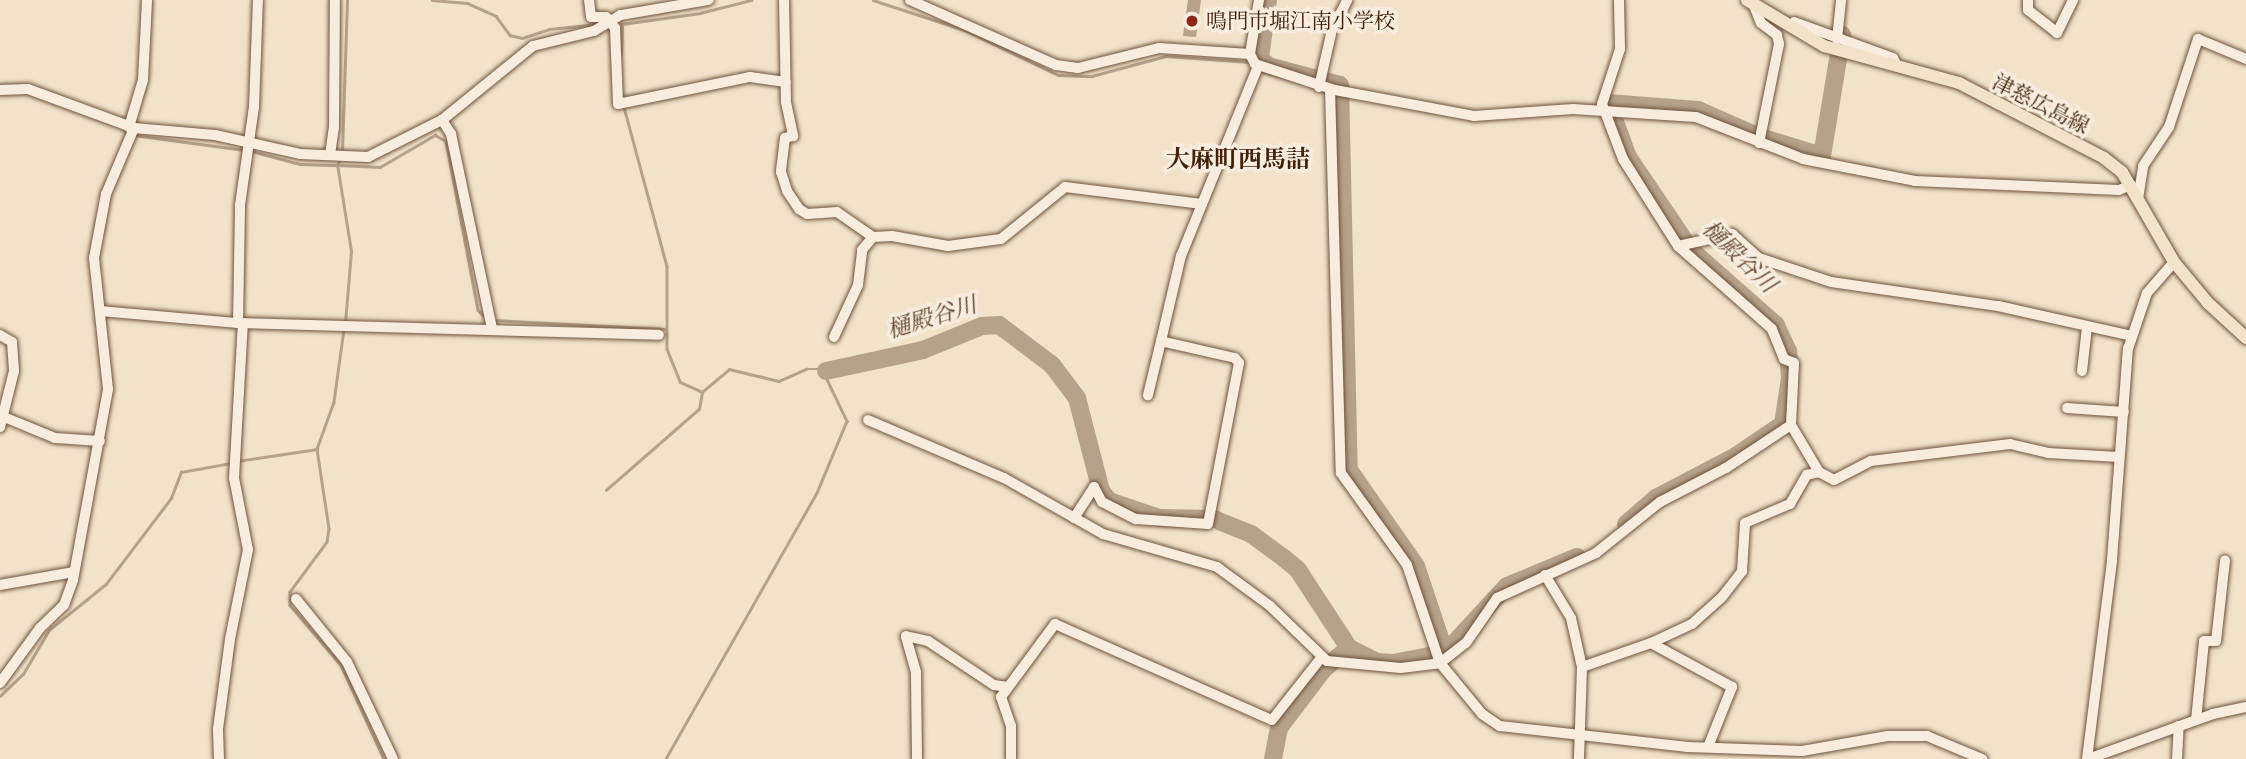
<!DOCTYPE html>
<html>
<head>
<meta charset="utf-8">
<style>
	body { margin:0 }
	#map { position:relative; width:2246px; height:759px; overflow:hidden; background:#f2e2ca; font-family:"IM FELL French Canon","Noto Serif JP",serif }
	div>[style] { position:absolute }
	[style*='--x'] { left:calc(var(--x)*1px); top:calc(var(--y)*1px); width:calc(var(--w)*1px); rotate:calc(var(--a)*1deg) }
	.water>* { inset:0; background:#b6a18a }
	.stream>* { height:2.5px; margin:-1.25px; padding:0 1.25px; transform-origin:1.25px; border-radius:1.25px; background:#b6a18a }
	.river>* { height:18px; margin:-9px; padding:0 9px; transform-origin:9px; border-radius:9px; background:#b6a18a }
	.roads { filter:drop-shadow(0 0 2px #6e523c) drop-shadow(0 0 2px #6e523c) }
	.minor>* { height:10px; margin:-5px; padding:0 5px; transform-origin:5px; border-radius:5px; background:#f7ecdd }
	.major>* { height:12px; margin:-6px; padding:0 6px; transform-origin:6px; border-radius:6px; background:#f2e2ca }
	.dots>* { width:19px; height:19px; translate:-50% -50%; box-sizing:border-box; border:4px solid #f7ecdd; border-radius:50% }
	span { translate:-50% -50%; white-space:nowrap; text-align:center; line-height:1.15; -webkit-text-stroke:7px #f7ecdd; paint-order:stroke }
	.poi-label { font-size:21px; color:#42220d }
	.left { translate:0 -50%; text-align:left }
	.street-label { font-size:21px; color:#42220d }
	.water-label { font-size:23px; color:#654832; font-style:italic }
	.quarter-label { font-size:24px; color:#42220d; font-weight:700 }
</style>
</head>
<body>
<div id="map">
	<div class="water">
		<i style="clip-path:polygon(1188px 0,1201px 0,1196px 37px,1183px 36px)"></i>
	</div>
	<div class="stream">
		<i style="--x:432;--y:0;--w:35;--a:5"></i>
		<i style="--x:467;--y:3;--w:32;--a:24"></i>
		<i style="--x:496;--y:16;--w:24;--a:54"></i>
		<i style="--x:510;--y:35;--w:12;--a:14"></i>
		<i style="--x:522;--y:38;--w:28;--a:-18"></i>
		<i style="--x:549;--y:29;--w:49;--a:-5.8"></i>
		<i style="--x:873;--y:0;--w:97;--a:18.1"></i>
		<i style="--x:965;--y:30;--w:103;--a:25.8"></i>
		<i style="--x:1058;--y:75;--w:34;--a:2"></i>
		<i style="--x:1092;--y:76;--w:77;--a:-15.1"></i>
		<i style="--x:1166;--y:56;--w:84;--a:4.1"></i>
		<i style="--x:621;--y:55;--w:31;--a:-88"></i>
		<i style="--x:622;--y:24;--w:79;--a:-8"></i>
		<i style="--x:700;--y:13;--w:53;--a:-14.3"></i>
		<i style="--x:624;--y:107;--w:165;--a:74.9"></i>
		<i style="--x:667;--y:266;--w:83;--a:90"></i>
		<i style="--x:667;--y:349;--w:35;--a:68"></i>
		<i style="--x:680;--y:382;--w:24;--a:24"></i>
		<i style="--x:702;--y:392;--w:35;--a:-40"></i>
		<i style="--x:729;--y:369;--w:51;--a:13.5"></i>
		<i style="--x:779;--y:381;--w:30;--a:-24"></i>
		<i style="--x:806;--y:369;--w:16;--a:0"></i>
		<i style="--x:822;--y:369;--w:58;--a:64.3"></i>
		<i style="--x:847;--y:421;--w:78;--a:112.6"></i>
		<i style="--x:817;--y:493;--w:306;--a:119.6"></i>
		<i style="--x:126;--y:134;--w:119;--a:7.7"></i>
		<i style="--x:251;--y:151;--w:51;--a:14.9"></i>
		<i style="--x:300;--y:164;--w:37;--a:2"></i>
		<i style="--x:337;--y:165;--w:7;--a:-63"></i>
		<i style="--x:342;--y:152;--w:152;--a:-88.1"></i>
		<i style="--x:494;--y:320;--w:172;--a:3"></i>
		<i style="--x:345;--y:323;--w:72;--a:-85.2"></i>
		<i style="--x:351;--y:251;--w:87;--a:-99.2"></i>
		<i style="--x:337;--y:165;--w:43;--a:2.7"></i>
		<i style="--x:380;--y:167;--w:64;--a:-30.2"></i>
		<i style="--x:435;--y:135;--w:13;--a:29"></i>
		<i style="--x:446;--y:141;--w:172;--a:79.3"></i>
		<i style="--x:478;--y:310;--w:14;--a:45"></i>
		<i style="--x:344;--y:329;--w:74;--a:97.8"></i>
		<i style="--x:334;--y:402;--w:50;--a:109.9"></i>
		<i style="--x:317;--y:449;--w:80;--a:81.4"></i>
		<i style="--x:329;--y:528;--w:14;--a:98"></i>
		<i style="--x:327;--y:542;--w:62;--a:126.5"></i>
		<i style="--x:290;--y:592;--w:13;--a:90"></i>
		<i style="--x:290;--y:605;--w:79;--a:49.6"></i>
		<i style="--x:341;--y:665;--w:103;--a:65.4"></i>
		<i style="--x:237;--y:461;--w:81;--a:-8.5"></i>
		<i style="--x:606;--y:490;--w:123;--a:-41.1"></i>
		<i style="--x:699;--y:409;--w:17;--a:-80"></i>
		<i style="--x:0;--y:696;--w:32;--a:-44"></i>
		<i style="--x:23;--y:674;--w:51;--a:-59.4"></i>
		<i style="--x:49;--y:630;--w:73;--a:-38.9"></i>
		<i style="--x:106;--y:584;--w:108;--a:-52.9"></i>
		<i style="--x:171;--y:498;--w:28;--a:-69"></i>
		<i style="--x:181;--y:472;--w:51;--a:-10.2"></i>
	</div>
	<div class="river">
		<i style="--x:1268;--y:0;--w:59;--a:97.9"></i>
		<i style="--x:1260;--y:58;--w:11;--a:45"></i>
		<i style="--x:1268;--y:66;--w:74;--a:14.8"></i>
		<i style="--x:1340;--y:85;--w:385;--a:88.7"></i>
		<i style="--x:1349;--y:470;--w:117;--a:55.1"></i>
		<i style="--x:1416;--y:566;--w:92;--a:71.6"></i>
		<i style="--x:1445;--y:653;--w:53;--a:169.1"></i>
		<i style="--x:1393;--y:663;--w:16;--a:-176"></i>
		<i style="--x:1377;--y:662;--w:31;--a:-153"></i>
		<i style="--x:826;--y:371;--w:99;--a:-12.2"></i>
		<i style="--x:923;--y:350;--w:64;--a:-22.1"></i>
		<i style="--x:982;--y:326;--w:17;--a:-3"></i>
		<i style="--x:999;--y:325;--w:66;--a:37"></i>
		<i style="--x:1052;--y:365;--w:41;--a:52.9"></i>
		<i style="--x:1077;--y:398;--w:96;--a:75.5"></i>
		<i style="--x:1101;--y:491;--w:13;--a:51"></i>
		<i style="--x:1109;--y:501;--w:53;--a:18.8"></i>
		<i style="--x:1159;--y:518;--w:55;--a:1"></i>
		<i style="--x:1214;--y:519;--w:40;--a:22"></i>
		<i style="--x:1251;--y:534;--w:42;--a:36.3"></i>
		<i style="--x:1285;--y:559;--w:17;--a:40"></i>
		<i style="--x:1298;--y:570;--w:93;--a:56.8"></i>
		<i style="--x:1349;--y:648;--w:34;--a:140"></i>
		<i style="--x:1323;--y:670;--w:73;--a:127.2"></i>
		<i style="--x:1279;--y:728;--w:32;--a:101"></i>
		<i style="--x:1626;--y:524;--w:40;--a:-41"></i>
		<i style="--x:1656;--y:498;--w:90;--a:-27.7"></i>
		<i style="--x:1736;--y:456;--w:57;--a:-34.2"></i>
		<i style="--x:1783;--y:424;--w:47;--a:-81.3"></i>
		<i style="--x:1790;--y:378;--w:27;--a:-94"></i>
		<i style="--x:1788;--y:351;--w:29;--a:-115"></i>
		<i style="--x:1776;--y:325;--w:113;--a:-138.6"></i>
		<i style="--x:1691;--y:250;--w:112;--a:-124.1"></i>
		<i style="--x:1628;--y:157;--w:58;--a:-110.3"></i>
		<i style="--x:1608;--y:103;--w:90;--a:4.4"></i>
		<i style="--x:1698;--y:110;--w:64;--a:23.8"></i>
		<i style="--x:1757;--y:136;--w:68;--a:17.1"></i>
		<i style="--x:1822;--y:156;--w:123;--a:-80.6"></i>
		<i style="--x:1445;--y:653;--w:91;--a:-47.2"></i>
		<i style="--x:1507;--y:586;--w:76;--a:-22.5"></i>
	</div>
	<div class="roads">
		<div class="minor">
			<i style="--x:589;--y:0;--w:17;--a:83"></i>
			<i style="--x:591;--y:17;--w:15;--a:0"></i>
			<i style="--x:606;--y:17;--w:14;--a:51"></i>
			<i style="--x:615;--y:28;--w:76;--a:87.7"></i>
			<i style="--x:618;--y:104;--w:135;--a:-11.6"></i>
			<i style="--x:750;--y:77;--w:36;--a:8"></i>
			<i style="--x:784;--y:0;--w:102;--a:88.9"></i>
			<i style="--x:786;--y:102;--w:35;--a:78"></i>
			<i style="--x:793;--y:136;--w:8;--a:166"></i>
			<i style="--x:785;--y:138;--w:34;--a:97"></i>
			<i style="--x:781;--y:172;--w:20;--a:72"></i>
			<i style="--x:787;--y:191;--w:22;--a:56"></i>
			<i style="--x:799;--y:209;--w:9;--a:32"></i>
			<i style="--x:807;--y:214;--w:30;--a:-4"></i>
			<i style="--x:837;--y:212;--w:44;--a:34.8"></i>
			<i style="--x:910;--y:0;--w:160;--a:24"></i>
			<i style="--x:1056;--y:65;--w:22;--a:8"></i>
			<i style="--x:1078;--y:68;--w:83;--a:-13.9"></i>
			<i style="--x:1159;--y:48;--w:91;--a:3.8"></i>
			<i style="--x:1259;--y:0;--w:55;--a:99.5"></i>
			<i style="--x:1250;--y:54;--w:11;--a:63"></i>
			<i style="--x:1255;--y:64;--w:84;--a:18"></i>
			<i style="--x:1335;--y:90;--w:141;--a:10.6"></i>
			<i style="--x:1474;--y:116;--w:99;--a:-4"></i>
			<i style="--x:1573;--y:109;--w:123;--a:3.7"></i>
			<i style="--x:1696;--y:117;--w:115;--a:21.4"></i>
			<i style="--x:1803;--y:159;--w:114;--a:11.1"></i>
			<i style="--x:1915;--y:181;--w:204;--a:2.5"></i>
			<i style="--x:2119;--y:190;--w:13;--a:-23"></i>
			<i style="--x:1619;--y:0;--w:49;--a:88.8"></i>
			<i style="--x:1620;--y:49;--w:58;--a:108.1"></i>
			<i style="--x:1602;--y:104;--w:59;--a:69.1"></i>
			<i style="--x:1623;--y:159;--w:103;--a:57.7"></i>
			<i style="--x:1678;--y:246;--w:55;--a:-12.5"></i>
			<i style="--x:1732;--y:234;--w:36;--a:42"></i>
			<i style="--x:1759;--y:258;--w:76;--a:18.4"></i>
			<i style="--x:1831;--y:282;--w:169;--a:8.2"></i>
			<i style="--x:1998;--y:306;--w:137;--a:12.6"></i>
			<i style="--x:2028;--y:0;--w:10;--a:90"></i>
			<i style="--x:2028;--y:10;--w:37;--a:38"></i>
			<i style="--x:2057;--y:33;--w:37;--a:-64"></i>
			<i style="--x:1754;--y:6;--w:18;--a:68"></i>
			<i style="--x:1761;--y:23;--w:20;--a:37"></i>
			<i style="--x:1777;--y:35;--w:9;--a:77"></i>
			<i style="--x:1779;--y:44;--w:101;--a:101.4"></i>
			<i style="--x:1794;--y:22;--w:105;--a:20"></i>
			<i style="--x:1893;--y:58;--w:9;--a:63"></i>
			<i style="--x:1837;--y:39;--w:39;--a:-84"></i>
			<i style="--x:1319;--y:87;--w:58;--a:-77.2"></i>
			<i style="--x:1332;--y:30;--w:34;--a:-63"></i>
			<i style="--x:1330;--y:89;--w:384;--a:88.4"></i>
			<i style="--x:1341;--y:473;--w:113;--a:54.3"></i>
			<i style="--x:1407;--y:565;--w:103;--a:71.4"></i>
			<i style="--x:1440;--y:663;--w:66;--a:50.5"></i>
			<i style="--x:1482;--y:714;--w:22;--a:34"></i>
			<i style="--x:1500;--y:726;--w:189;--a:6.4"></i>
			<i style="--x:1688;--y:747;--w:114;--a:2"></i>
			<i style="--x:1802;--y:751;--w:87;--a:-9.9"></i>
			<i style="--x:1888;--y:736;--w:39;--a:0"></i>
			<i style="--x:1927;--y:736;--w:60;--a:22.7"></i>
			<i style="--x:0;--y:90;--w:28;--a:-2"></i>
			<i style="--x:28;--y:89;--w:113;--a:20.2"></i>
			<i style="--x:134;--y:128;--w:81;--a:4.9"></i>
			<i style="--x:215;--y:135;--w:87;--a:12.6"></i>
			<i style="--x:300;--y:154;--w:68;--a:2.5"></i>
			<i style="--x:368;--y:157;--w:83;--a:-26.6"></i>
			<i style="--x:442;--y:120;--w:117;--a:-39.1"></i>
			<i style="--x:533;--y:46;--w:63;--a:-13.8"></i>
			<i style="--x:594;--y:31;--w:31;--a:-31"></i>
			<i style="--x:621;--y:15;--w:89;--a:-9.7"></i>
			<i style="--x:442;--y:120;--w:17;--a:57"></i>
			<i style="--x:451;--y:134;--w:198;--a:78.1"></i>
			<i style="--x:129;--y:127;--w:49;--a:-73.4"></i>
			<i style="--x:143;--y:80;--w:80;--a:-87.1"></i>
			<i style="--x:330;--y:155;--w:27;--a:-82"></i>
			<i style="--x:334;--y:128;--w:128;--a:-89.6"></i>
			<i style="--x:2138;--y:199;--w:33;--a:-81"></i>
			<i style="--x:2143;--y:166;--w:47;--a:-56.3"></i>
			<i style="--x:2169;--y:127;--w:93;--a:-71.8"></i>
			<i style="--x:2198;--y:39;--w:52;--a:22.6"></i>
			<i style="--x:100;--y:311;--w:139;--a:5"></i>
			<i style="--x:238;--y:323;--w:421;--a:1.6"></i>
			<i style="--x:238;--y:323;--w:118;--a:-89"></i>
			<i style="--x:240;--y:205;--w:99;--a:-81.9"></i>
			<i style="--x:254;--y:107;--w:107;--a:-87.9"></i>
			<i style="--x:0;--y:335;--w:14;--a:30"></i>
			<i style="--x:12;--y:342;--w:29;--a:86"></i>
			<i style="--x:14;--y:371;--w:58;--a:104"></i>
			<i style="--x:834;--y:337;--w:57;--a:-65.2"></i>
			<i style="--x:858;--y:285;--w:35;--a:-83"></i>
			<i style="--x:862;--y:250;--w:17;--a:-50"></i>
			<i style="--x:873;--y:237;--w:19;--a:-3"></i>
			<i style="--x:892;--y:236;--w:57;--a:10.1"></i>
			<i style="--x:948;--y:246;--w:53;--a:-7.5"></i>
			<i style="--x:1001;--y:239;--w:82;--a:-39.1"></i>
			<i style="--x:1065;--y:187;--w:138;--a:7.1"></i>
			<i style="--x:1161;--y:341;--w:87;--a:-76.8"></i>
			<i style="--x:1181;--y:256;--w:205;--a:-67.9"></i>
			<i style="--x:2082;--y:371;--w:44;--a:-83.5"></i>
			<i style="--x:2067;--y:408;--w:57;--a:4"></i>
			<i style="--x:4;--y:417;--w:55;--a:22.4"></i>
			<i style="--x:55;--y:438;--w:45;--a:3.8"></i>
			<i style="--x:868;--y:420;--w:148;--a:23.1"></i>
			<i style="--x:1004;--y:478;--w:114;--a:29.5"></i>
			<i style="--x:1103;--y:534;--w:119;--a:16.1"></i>
			<i style="--x:1217;--y:567;--w:66;--a:36.3"></i>
			<i style="--x:1270;--y:606;--w:79;--a:44"></i>
			<i style="--x:1327;--y:661;--w:74;--a:5.4"></i>
			<i style="--x:1401;--y:668;--w:39;--a:-7"></i>
			<i style="--x:1440;--y:663;--w:33;--a:-38"></i>
			<i style="--x:1466;--y:643;--w:55;--a:-55.4"></i>
			<i style="--x:1497;--y:598;--w:109;--a:-24.4"></i>
			<i style="--x:1596;--y:553;--w:82;--a:-38.6"></i>
			<i style="--x:1660;--y:502;--w:74;--a:-27.3"></i>
			<i style="--x:1726;--y:468;--w:78;--a:-33.5"></i>
			<i style="--x:1791;--y:425;--w:62;--a:-87.2"></i>
			<i style="--x:1794;--y:363;--w:11;--a:-158"></i>
			<i style="--x:1784;--y:359;--w:32;--a:-112"></i>
			<i style="--x:1772;--y:329;--w:125;--a:-138.6"></i>
			<i style="--x:1791;--y:425;--w:55;--a:59.2"></i>
			<i style="--x:1819;--y:472;--w:17;--a:28"></i>
			<i style="--x:1834;--y:480;--w:42;--a:-27.2"></i>
			<i style="--x:1871;--y:461;--w:140;--a:-7"></i>
			<i style="--x:2010;--y:444;--w:39;--a:13"></i>
			<i style="--x:2048;--y:453;--w:71;--a:3.2"></i>
			<i style="--x:1074;--y:518;--w:37;--a:-57"></i>
			<i style="--x:1094;--y:487;--w:17;--a:62"></i>
			<i style="--x:1102;--y:502;--w:38;--a:27"></i>
			<i style="--x:1136;--y:519;--w:72;--a:4"></i>
			<i style="--x:1208;--y:524;--w:164;--a:-79.1"></i>
			<i style="--x:1239;--y:363;--w:6;--a:-129"></i>
			<i style="--x:1235;--y:358;--w:76;--a:-167.1"></i>
			<i style="--x:1161;--y:341;--w:56;--a:103.5"></i>
			<i style="--x:1545;--y:575;--w:50;--a:58.8"></i>
			<i style="--x:1571;--y:618;--w:50;--a:77.3"></i>
			<i style="--x:1582;--y:667;--w:92;--a:91.9"></i>
			<i style="--x:0;--y:585;--w:75;--a:-10"></i>
			<i style="--x:296;--y:599;--w:81;--a:51"></i>
			<i style="--x:347;--y:662;--w:107;--a:64.6"></i>
			<i style="--x:1582;--y:667;--w:73;--a:-19.2"></i>
			<i style="--x:0;--y:683;--w:68;--a:-54"></i>
			<i style="--x:40;--y:628;--w:33;--a:-44"></i>
			<i style="--x:64;--y:605;--w:27;--a:-70"></i>
			<i style="--x:73;--y:580;--w:194;--a:-79.6"></i>
			<i style="--x:108;--y:389;--w:132;--a:-96.1"></i>
			<i style="--x:94;--y:258;--w:65;--a:-79.4"></i>
			<i style="--x:106;--y:194;--w:72;--a:-67"></i>
			<i style="--x:2196;--y:720;--w:79;--a:-84.2"></i>
			<i style="--x:2204;--y:641;--w:12;--a:0"></i>
			<i style="--x:2216;--y:641;--w:81;--a:-83.6"></i>
			<i style="--x:1708;--y:747;--w:65;--a:-68.2"></i>
			<i style="--x:1732;--y:687;--w:92;--a:-151.5"></i>
			<i style="--x:1651;--y:643;--w:45;--a:-24.9"></i>
			<i style="--x:1692;--y:624;--w:40;--a:-42"></i>
			<i style="--x:1722;--y:597;--w:33;--a:-52"></i>
			<i style="--x:1742;--y:571;--w:48;--a:-86.4"></i>
			<i style="--x:1745;--y:523;--w:49;--a:-22.9"></i>
			<i style="--x:1790;--y:504;--w:34;--a:-60"></i>
			<i style="--x:1807;--y:475;--w:12;--a:-14"></i>
			<i style="--x:219;--y:759;--w:30;--a:-92"></i>
			<i style="--x:218;--y:729;--w:91;--a:-82.4"></i>
			<i style="--x:230;--y:639;--w:91;--a:-78.6"></i>
			<i style="--x:248;--y:550;--w:73;--a:-101"></i>
			<i style="--x:234;--y:478;--w:155;--a:-86.7"></i>
			<i style="--x:917;--y:759;--w:87;--a:-90.7"></i>
			<i style="--x:916;--y:672;--w:37;--a:-106"></i>
			<i style="--x:906;--y:636;--w:23;--a:13"></i>
			<i style="--x:928;--y:641;--w:79;--a:33.7"></i>
			<i style="--x:994;--y:685;--w:14;--a:8"></i>
			<i style="--x:1011;--y:759;--w:33;--a:-90"></i>
			<i style="--x:1011;--y:726;--w:31;--a:-109"></i>
			<i style="--x:1001;--y:697;--w:91;--a:-53.5"></i>
			<i style="--x:1055;--y:624;--w:237;--a:23.9"></i>
			<i style="--x:1272;--y:720;--w:79;--a:-51.7"></i>
			<i style="--x:2087;--y:759;--w:201;--a:-82.8"></i>
			<i style="--x:2112;--y:560;--w:212;--a:-85.7"></i>
			<i style="--x:2128;--y:349;--w:59;--a:-71.3"></i>
			<i style="--x:2147;--y:293;--w:41;--a:-48.9"></i>
			<i style="--x:2088;--y:759;--w:133;--a:-19.8"></i>
			<i style="--x:2213;--y:714;--w:34;--a:-12"></i>
			<i style="--x:2177;--y:759;--w:33;--a:-87"></i>
		</div>
		<div class="major">
			<i style="--x:1747;--y:0;--w:90;--a:30.9"></i>
			<i style="--x:1824;--y:46;--w:140;--a:15.3"></i>
			<i style="--x:1959;--y:83;--w:163;--a:27.3"></i>
			<i style="--x:2104;--y:158;--w:23;--a:38"></i>
			<i style="--x:2122;--y:172;--w:104;--a:60"></i>
			<i style="--x:2174;--y:262;--w:53;--a:50.3"></i>
			<i style="--x:2208;--y:303;--w:52;--a:42.6"></i>
		</div>
	</div>
	<div class="dots">
		<i style="left:1192px;top:21px;background:#8f2418"></i>
	</div>
	<div class="poi-label">
		<span class="left" style="left:1206px;top:21px">鳴門市堀江南小学校</span>
	</div>
	<div class="street-label">
		<span style="left:2041px;top:104px;rotate:27deg">津慈広島線</span>
	</div>
	<div class="water-label">
		<span style="left:1739px;top:257px;rotate:44deg">樋殿谷川</span>
		<span style="left:932px;top:318px;rotate:-17deg">樋殿谷川</span>
	</div>
	<div class="quarter-label">
		<span style="left:1238px;top:160px">大麻町西馬詰</span>
	</div>
</div>
</body>
</html>
